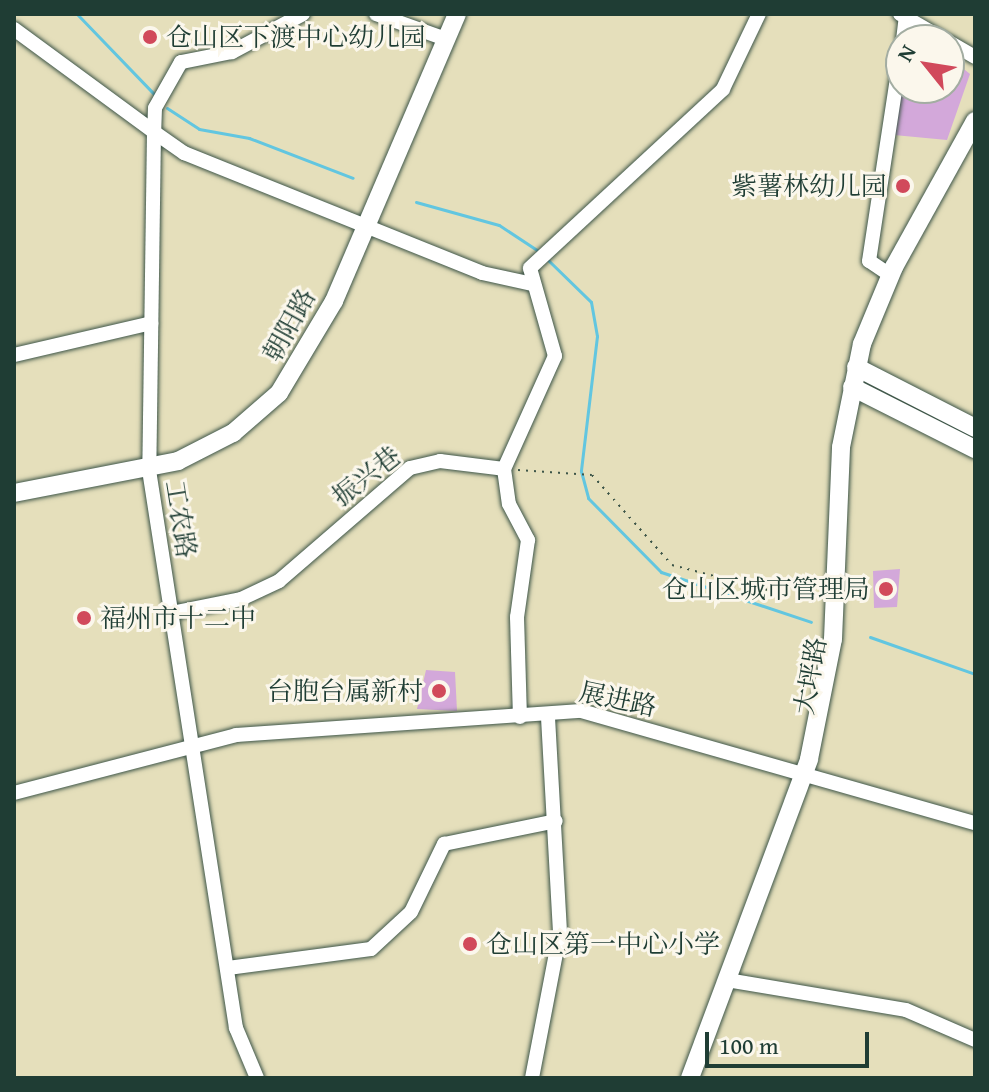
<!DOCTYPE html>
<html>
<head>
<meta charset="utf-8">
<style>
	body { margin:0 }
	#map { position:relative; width:989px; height:1092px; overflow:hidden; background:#e5dfbb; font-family:"Gentium Book Plus","Noto Serif SC",serif }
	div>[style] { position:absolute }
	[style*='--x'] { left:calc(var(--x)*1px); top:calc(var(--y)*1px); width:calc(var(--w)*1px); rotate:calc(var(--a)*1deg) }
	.stream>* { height:3px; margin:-1.5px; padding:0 1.5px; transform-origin:1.5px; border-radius:1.5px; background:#62c6e0 }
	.building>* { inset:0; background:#d3a8da }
	.path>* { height:2px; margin-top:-1px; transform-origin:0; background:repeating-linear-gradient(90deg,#3d5548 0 2px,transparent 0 8px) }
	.roads { filter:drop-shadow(0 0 2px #3d5548) drop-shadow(0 0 2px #3d5548) }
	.minor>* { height:14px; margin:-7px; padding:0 7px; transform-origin:7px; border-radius:7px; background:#fff }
	.major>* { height:18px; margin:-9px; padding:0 9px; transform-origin:9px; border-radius:9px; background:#fff }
	.dots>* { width:22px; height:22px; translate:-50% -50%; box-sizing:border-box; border:4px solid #fbf7ec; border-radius:50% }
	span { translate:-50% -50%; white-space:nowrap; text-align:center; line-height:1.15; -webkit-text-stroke:6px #fbf7ec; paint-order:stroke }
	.poi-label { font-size:26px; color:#1f3d34 }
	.left { translate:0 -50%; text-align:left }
	.right { translate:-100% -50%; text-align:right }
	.street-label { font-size:26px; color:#1f3d34 }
	.frame { position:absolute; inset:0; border:16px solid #1f3d34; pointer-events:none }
	.north { position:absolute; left:885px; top:24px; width:80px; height:80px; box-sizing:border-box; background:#fbf7ec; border:2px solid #a3ada2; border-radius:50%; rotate:300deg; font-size:22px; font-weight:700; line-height:32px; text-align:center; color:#1f3d34 }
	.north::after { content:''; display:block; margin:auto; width:28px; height:36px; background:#d1495b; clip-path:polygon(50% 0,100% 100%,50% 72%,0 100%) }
	.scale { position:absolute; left:705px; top:1032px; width:164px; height:36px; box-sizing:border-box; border:4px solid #1f3d34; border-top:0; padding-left:10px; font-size:24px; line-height:28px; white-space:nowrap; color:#1f3d34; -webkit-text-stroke:6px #fbf7ec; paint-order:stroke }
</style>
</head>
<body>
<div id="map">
	<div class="stream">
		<i style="--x:77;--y:14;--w:114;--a:46.1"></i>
		<i style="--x:167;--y:108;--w:38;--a:33"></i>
		<i style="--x:199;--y:129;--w:51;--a:10.2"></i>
		<i style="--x:249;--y:138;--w:111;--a:21"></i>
		<i style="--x:416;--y:202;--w:86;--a:15.5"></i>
		<i style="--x:499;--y:225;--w:49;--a:33.4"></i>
		<i style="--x:548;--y:260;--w:60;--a:44.3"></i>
		<i style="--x:591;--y:302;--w:35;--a:80"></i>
		<i style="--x:597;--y:336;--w:136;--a:96.8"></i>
		<i style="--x:581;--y:471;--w:28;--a:75"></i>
		<i style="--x:588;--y:498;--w:104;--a:45.4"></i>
		<i style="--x:661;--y:572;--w:158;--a:18.4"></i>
		<i style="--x:870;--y:637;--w:111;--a:19.4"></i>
	</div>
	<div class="building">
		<i style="clip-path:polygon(949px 57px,970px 74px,947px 140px,894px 135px,902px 88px,949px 88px)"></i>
		<i style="clip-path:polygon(900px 569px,897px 607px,874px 608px,873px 571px)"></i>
		<i style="clip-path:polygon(426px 670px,455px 672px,457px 711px,417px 709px)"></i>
	</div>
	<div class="path">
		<i style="--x:518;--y:470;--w:74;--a:3.9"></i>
		<i style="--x:592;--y:475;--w:120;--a:48.4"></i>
		<i style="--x:672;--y:565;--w:147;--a:14.6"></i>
	</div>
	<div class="roads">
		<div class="minor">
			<i style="--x:303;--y:14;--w:81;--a:151.8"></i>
			<i style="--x:232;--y:52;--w:52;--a:168.9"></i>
			<i style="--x:181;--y:62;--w:53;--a:119.5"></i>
			<i style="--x:155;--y:108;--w:24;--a:92"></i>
			<i style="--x:154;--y:132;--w:37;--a:35"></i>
			<i style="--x:184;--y:153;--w:321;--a:21.9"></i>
			<i style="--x:482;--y:273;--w:51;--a:12.4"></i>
			<i style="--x:376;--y:14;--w:74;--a:19.7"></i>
			<i style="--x:900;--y:14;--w:52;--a:30"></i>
			<i style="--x:14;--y:29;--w:174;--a:36.3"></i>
			<i style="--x:154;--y:132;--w:338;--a:90.8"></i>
			<i style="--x:149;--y:470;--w:565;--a:81.14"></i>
			<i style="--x:236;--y:1028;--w:54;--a:67.2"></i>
			<i style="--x:903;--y:40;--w:23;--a:-83"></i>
			<i style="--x:949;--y:42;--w:30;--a:30"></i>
			<i style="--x:890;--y:275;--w:25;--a:-146"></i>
			<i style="--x:869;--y:261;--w:212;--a:-81.3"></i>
			<i style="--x:14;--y:355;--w:141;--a:-13.1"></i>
			<i style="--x:504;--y:469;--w:124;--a:-65.7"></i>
			<i style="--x:555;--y:356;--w:91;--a:-105.9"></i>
			<i style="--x:530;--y:268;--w:263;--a:-42.8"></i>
			<i style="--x:723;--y:89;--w:83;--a:-64.4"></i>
			<i style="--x:171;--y:613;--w:71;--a:-11.3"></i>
			<i style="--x:241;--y:599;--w:42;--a:-25.3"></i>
			<i style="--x:279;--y:581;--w:173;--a:-40.8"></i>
			<i style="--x:410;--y:468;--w:31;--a:-13"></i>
			<i style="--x:440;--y:461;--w:64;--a:7.1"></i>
			<i style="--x:504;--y:469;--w:35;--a:82"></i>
			<i style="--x:509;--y:504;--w:41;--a:62.2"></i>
			<i style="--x:528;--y:540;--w:78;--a:98.1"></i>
			<i style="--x:517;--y:617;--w:100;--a:88.3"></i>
			<i style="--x:14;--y:793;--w:229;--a:-14.6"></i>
			<i style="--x:236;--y:735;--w:346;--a:-4"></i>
			<i style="--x:581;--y:711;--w:410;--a:15.9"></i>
			<i style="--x:228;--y:968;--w:144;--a:-7.6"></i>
			<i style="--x:371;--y:949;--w:54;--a:-42.8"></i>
			<i style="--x:411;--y:912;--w:76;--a:-64.1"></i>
			<i style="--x:444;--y:844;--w:114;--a:-11.6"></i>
			<i style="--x:727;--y:980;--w:181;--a:9.5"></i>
			<i style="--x:906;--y:1010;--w:75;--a:23.5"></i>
			<i style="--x:532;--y:1078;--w:149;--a:-79.1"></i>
			<i style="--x:560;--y:932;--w:218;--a:-93.2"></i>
		</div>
		<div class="major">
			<i style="--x:856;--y:367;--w:134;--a:27.1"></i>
			<i style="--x:852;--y:387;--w:138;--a:26.8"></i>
			<i style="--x:14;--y:493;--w:167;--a:-11"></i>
			<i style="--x:178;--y:461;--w:62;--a:-27"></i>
			<i style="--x:233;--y:433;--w:61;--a:-41"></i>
			<i style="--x:279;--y:393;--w:107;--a:-59.1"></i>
			<i style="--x:334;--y:301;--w:312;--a:-66.8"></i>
			<i style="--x:690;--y:1078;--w:340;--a:-69.5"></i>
			<i style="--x:809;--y:759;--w:122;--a:-78.7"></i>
			<i style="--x:833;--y:639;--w:192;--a:-87.6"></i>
			<i style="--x:841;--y:447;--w:105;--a:-78.5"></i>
			<i style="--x:862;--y:344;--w:83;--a:-67.4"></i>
			<i style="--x:894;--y:267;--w:167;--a:-61"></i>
		</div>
	</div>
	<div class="dots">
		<i style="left:150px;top:37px;background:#d1495b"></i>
		<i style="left:903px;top:186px;background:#d1495b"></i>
		<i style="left:886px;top:589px;background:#d1495b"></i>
		<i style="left:84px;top:618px;background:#d1495b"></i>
		<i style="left:439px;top:691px;background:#d1495b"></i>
		<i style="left:470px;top:944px;background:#d1495b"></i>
	</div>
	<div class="poi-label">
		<span class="left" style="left:166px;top:37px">仓山区下渡中心幼儿园</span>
		<span class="right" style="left:887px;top:186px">紫薯林幼儿园</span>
		<span class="right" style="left:870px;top:589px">仓山区城市管理局</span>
		<span class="left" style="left:100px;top:618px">福州市十二中</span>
		<span class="right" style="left:423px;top:691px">台胞台属新村</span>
		<span class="left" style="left:486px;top:944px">仓山区第一中心小学</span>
	</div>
	<div class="street-label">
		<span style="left:289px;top:325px;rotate:-61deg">朝阳路</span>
		<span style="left:366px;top:476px;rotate:-38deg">振兴巷</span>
		<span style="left:181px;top:519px;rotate:81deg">工农路</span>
		<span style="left:810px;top:676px;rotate:-80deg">大坪路</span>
		<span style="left:618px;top:699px;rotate:12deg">展进路</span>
	</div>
	<div class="frame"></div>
	<div class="north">N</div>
	<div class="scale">100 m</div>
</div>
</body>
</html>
